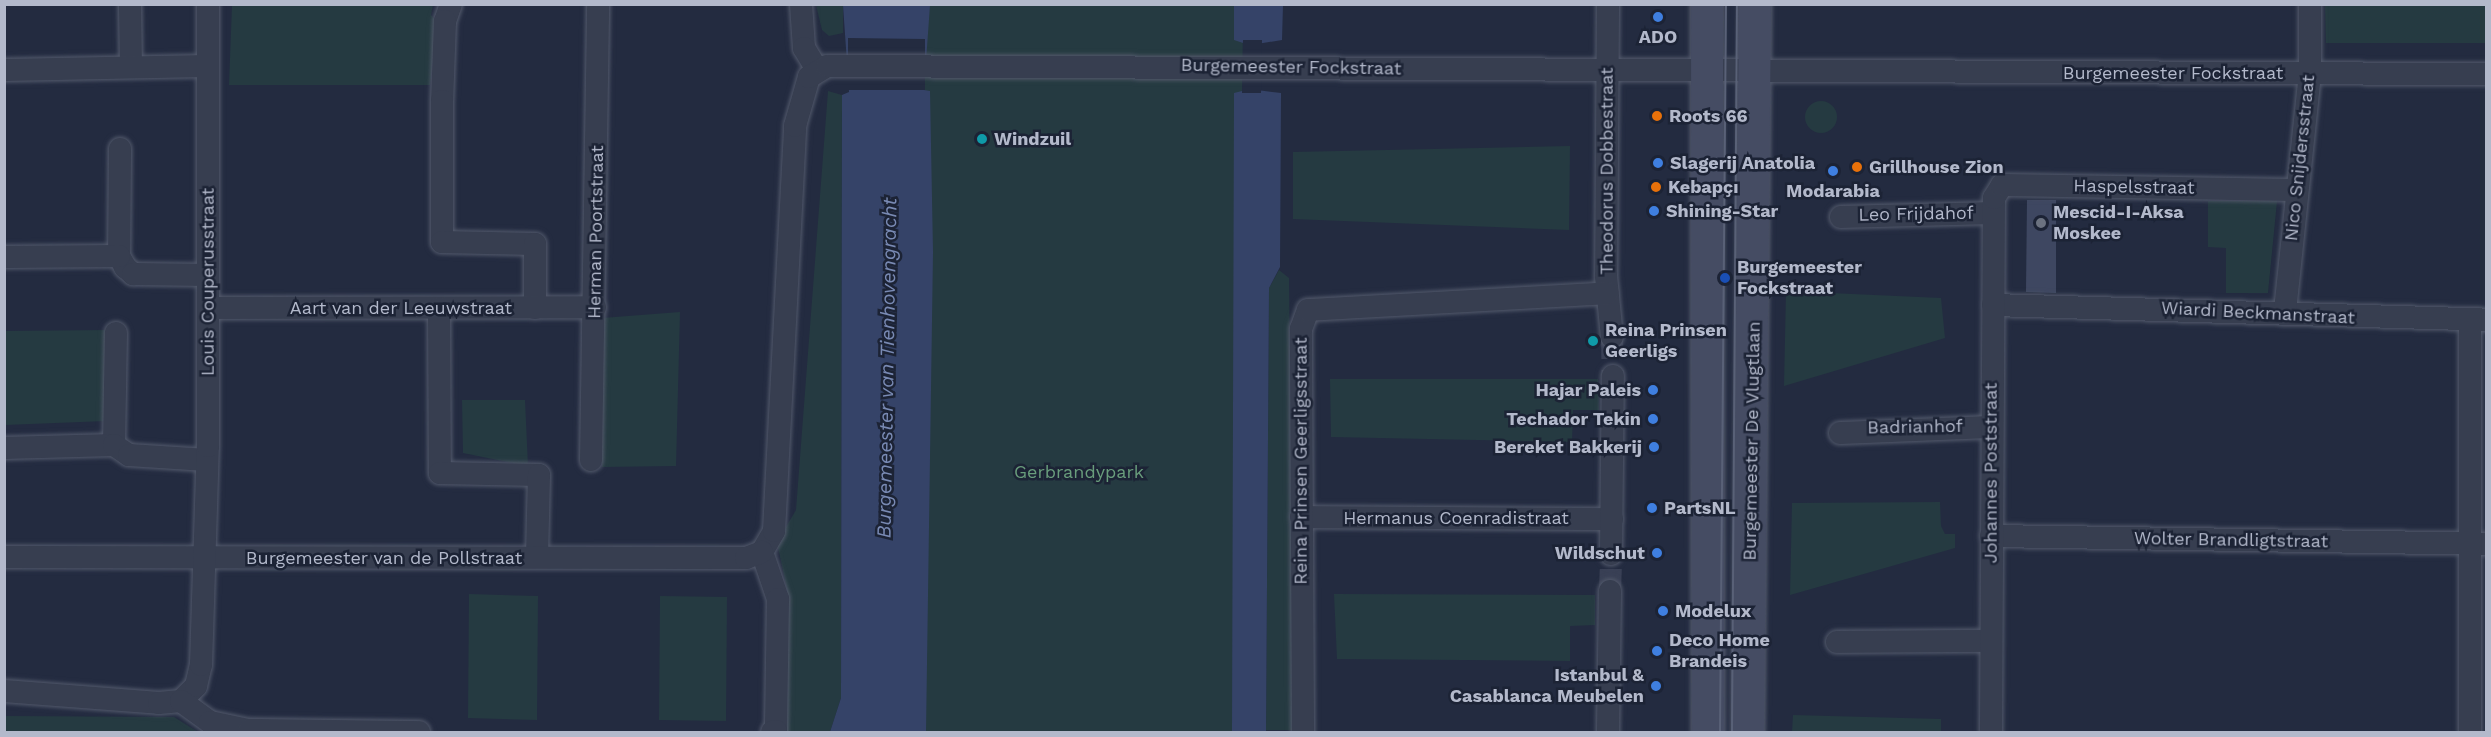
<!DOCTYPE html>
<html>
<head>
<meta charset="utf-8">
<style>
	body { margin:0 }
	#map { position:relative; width:2491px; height:737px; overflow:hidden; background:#232b40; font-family:"Work Sans",sans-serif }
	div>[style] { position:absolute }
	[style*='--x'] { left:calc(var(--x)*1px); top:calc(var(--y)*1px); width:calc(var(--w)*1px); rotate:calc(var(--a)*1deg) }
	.green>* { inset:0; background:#253a41 }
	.round { border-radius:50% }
	.water>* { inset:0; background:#354368 }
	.pier>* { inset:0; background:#232b40 }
	.building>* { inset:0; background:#3e4761 }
	.street-tunnel>* { height:22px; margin-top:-11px; transform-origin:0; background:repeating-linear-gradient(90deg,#394055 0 22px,transparent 0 33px) }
	.roads { filter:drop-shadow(0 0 2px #52596b) drop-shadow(0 0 2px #52596b) }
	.street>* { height:22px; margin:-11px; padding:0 11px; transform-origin:11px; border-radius:11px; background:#373e50 }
	.secondary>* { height:32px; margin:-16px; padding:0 16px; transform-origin:16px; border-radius:16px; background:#454c63 }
	.tram>* { height:1.5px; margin:-0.75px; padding:0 0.75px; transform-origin:0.75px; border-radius:0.75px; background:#596177 }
	.dots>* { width:16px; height:16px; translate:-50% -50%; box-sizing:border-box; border:3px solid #1c2335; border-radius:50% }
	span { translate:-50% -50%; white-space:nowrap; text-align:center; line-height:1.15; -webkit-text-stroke:5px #1c2335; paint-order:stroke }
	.poi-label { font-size:18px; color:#b3b9cb; font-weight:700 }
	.left { translate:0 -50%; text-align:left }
	.right { translate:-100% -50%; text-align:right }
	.street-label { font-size:18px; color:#b3b9cb }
	.park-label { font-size:18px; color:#699d7c }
	.water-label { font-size:20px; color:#798ab4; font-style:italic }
	.frame { position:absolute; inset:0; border:6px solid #b3b9cb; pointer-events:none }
</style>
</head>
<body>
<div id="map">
	<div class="green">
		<i style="clip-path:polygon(232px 5px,433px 5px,431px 15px,438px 23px,430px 85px,229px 85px)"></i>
		<i style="clip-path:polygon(816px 5px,843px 5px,843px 33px,829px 36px,822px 30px)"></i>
		<i style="clip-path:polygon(918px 5px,1243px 5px,1241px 732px,910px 732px)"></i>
		<i style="clip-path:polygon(2325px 5px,2486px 5px,2486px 43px,2326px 43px)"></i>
		<i style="clip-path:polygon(828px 91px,842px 95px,841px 698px,830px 732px,786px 732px,787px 590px,777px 542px,796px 510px)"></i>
		<i class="round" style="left:1805px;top:101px;width:32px;height:32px"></i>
		<i style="clip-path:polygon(1570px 146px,1569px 230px,1293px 219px,1293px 152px)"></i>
		<i style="clip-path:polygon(2208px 201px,2277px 201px,2268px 293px,2226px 293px,2226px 248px,2208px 247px)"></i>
		<i style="clip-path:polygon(1279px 270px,1289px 278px,1294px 730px,1266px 730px,1269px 288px)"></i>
		<i style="clip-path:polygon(1786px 291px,1941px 298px,1945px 338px,1784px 386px)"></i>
		<i style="clip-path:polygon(680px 312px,676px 466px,602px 467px,602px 318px)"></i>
		<i style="clip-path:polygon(108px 330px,106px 421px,5px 425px,4px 331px)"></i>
		<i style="clip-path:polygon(1330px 379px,1598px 379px,1599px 410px,1573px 410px,1572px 442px,1331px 437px)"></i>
		<i style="clip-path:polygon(462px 400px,525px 400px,528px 466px,463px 453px)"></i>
		<i style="clip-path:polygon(1940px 502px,1941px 526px,1945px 534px,1955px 534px,1955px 548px,1790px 595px,1792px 503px)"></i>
		<i style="clip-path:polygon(469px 594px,538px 596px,537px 720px,468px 718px)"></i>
		<i style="clip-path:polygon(1334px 594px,1595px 595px,1595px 625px,1570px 626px,1570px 661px,1337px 659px)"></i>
		<i style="clip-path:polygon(660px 596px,727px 597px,726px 721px,659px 720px)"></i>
		<i style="clip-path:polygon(1793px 715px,1941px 719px,1941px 732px,1792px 732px)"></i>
		<i style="clip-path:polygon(5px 716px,174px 717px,198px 732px,5px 732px)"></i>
	</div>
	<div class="water">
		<i style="clip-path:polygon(843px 5px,930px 5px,924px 90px,930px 91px,933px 252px,926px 732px,830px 732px,841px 698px,842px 95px,849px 92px)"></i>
		<i style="clip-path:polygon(1234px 5px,1283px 5px,1282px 40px,1257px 44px,1257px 90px,1281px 93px,1280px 267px,1269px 288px,1266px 732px,1232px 732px,1234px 93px,1246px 90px,1246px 44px,1234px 40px)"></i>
	</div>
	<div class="pier">
		<i style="clip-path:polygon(848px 38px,925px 39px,925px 90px,848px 90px)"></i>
		<i style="clip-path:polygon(1243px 40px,1262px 40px,1261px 93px,1242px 93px)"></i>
	</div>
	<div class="building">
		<i style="clip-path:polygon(2027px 200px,2056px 200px,2056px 293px,2026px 292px)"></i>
	</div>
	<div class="street-tunnel">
		<i style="--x:1612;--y:337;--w:39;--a:89"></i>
		<i style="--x:1610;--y:591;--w:37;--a:-88"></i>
	</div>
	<div class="roads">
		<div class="street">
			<i style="--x:130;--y:4;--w:63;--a:89.1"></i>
			<i style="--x:451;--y:4;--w:18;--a:109"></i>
			<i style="--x:445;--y:21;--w:80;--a:92.1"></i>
			<i style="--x:442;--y:101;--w:141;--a:90"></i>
			<i style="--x:442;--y:242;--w:93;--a:1.2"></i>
			<i style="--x:535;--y:244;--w:64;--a:90"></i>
			<i style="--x:801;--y:4;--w:44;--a:86.1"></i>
			<i style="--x:804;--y:48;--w:26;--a:59"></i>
			<i style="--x:1608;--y:4;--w:272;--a:90.4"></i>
			<i style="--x:1606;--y:276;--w:61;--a:84.4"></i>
			<i style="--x:4;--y:70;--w:204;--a:-1.1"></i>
			<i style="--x:120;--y:149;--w:107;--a:90.5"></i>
			<i style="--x:119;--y:256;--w:13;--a:61"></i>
			<i style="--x:125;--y:267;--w:11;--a:41"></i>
			<i style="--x:133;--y:274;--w:75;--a:0.8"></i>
			<i style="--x:1841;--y:217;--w:151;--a:-1.5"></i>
			<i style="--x:4;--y:257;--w:115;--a:-0.5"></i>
			<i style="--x:1993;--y:305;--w:493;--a:1.7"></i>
			<i style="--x:208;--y:308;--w:387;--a:-0.1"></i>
			<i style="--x:439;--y:308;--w:165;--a:89.7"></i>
			<i style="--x:440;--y:473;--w:99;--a:1.2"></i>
			<i style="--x:539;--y:475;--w:82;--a:91.4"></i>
			<i style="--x:2285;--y:311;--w:239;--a:-84"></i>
			<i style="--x:2310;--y:73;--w:69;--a:-90"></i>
			<i style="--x:1840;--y:433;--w:151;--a:-2.3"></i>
			<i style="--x:114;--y:445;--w:112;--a:-89"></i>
			<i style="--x:4;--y:448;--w:110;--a:-1.6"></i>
			<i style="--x:114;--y:445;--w:18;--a:34"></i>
			<i style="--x:129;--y:455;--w:78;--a:3.7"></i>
			<i style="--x:591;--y:460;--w:456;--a:-89.1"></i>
			<i style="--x:1301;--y:517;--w:311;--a:0.4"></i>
			<i style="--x:1991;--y:536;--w:495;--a:0.9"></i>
			<i style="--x:762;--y:552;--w:24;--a:-60"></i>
			<i style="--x:774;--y:531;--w:406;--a:-87"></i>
			<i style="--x:795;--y:126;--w:51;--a:-74.1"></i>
			<i style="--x:809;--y:77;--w:21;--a:-31"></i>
			<i style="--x:827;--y:66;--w:1659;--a:0.28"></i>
			<i style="--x:762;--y:552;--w:50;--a:71.2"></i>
			<i style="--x:778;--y:599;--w:132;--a:90.9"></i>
			<i style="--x:776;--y:731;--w:4;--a:166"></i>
			<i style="--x:1611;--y:554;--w:178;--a:-89.4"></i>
			<i style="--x:4;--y:557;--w:742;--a:0.08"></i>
			<i style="--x:746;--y:558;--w:17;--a:-21"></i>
			<i style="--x:1837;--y:642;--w:153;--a:-0.4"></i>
			<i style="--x:4;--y:691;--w:155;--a:4.4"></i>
			<i style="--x:159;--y:703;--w:22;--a:-5"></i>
			<i style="--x:181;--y:701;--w:21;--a:-45"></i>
			<i style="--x:196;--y:686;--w:22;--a:-77"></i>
			<i style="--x:201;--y:665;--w:219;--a:-88.2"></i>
			<i style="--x:208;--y:446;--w:442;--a:-90"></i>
			<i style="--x:181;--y:701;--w:36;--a:36"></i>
			<i style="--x:210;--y:722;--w:40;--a:12"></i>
			<i style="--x:249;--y:730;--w:170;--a:0.7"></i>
			<i style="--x:1303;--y:732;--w:403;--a:-90.3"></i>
			<i style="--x:1301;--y:329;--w:20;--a:-70"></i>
			<i style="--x:1308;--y:310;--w:300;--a:-3.2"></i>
			<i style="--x:1608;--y:732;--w:141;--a:-89.2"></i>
			<i style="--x:1991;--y:732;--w:534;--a:-89.68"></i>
			<i style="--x:1994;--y:198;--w:15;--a:-58"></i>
			<i style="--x:2002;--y:185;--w:294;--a:1"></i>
			<i style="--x:2470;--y:732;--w:412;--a:-90"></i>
		</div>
		<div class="secondary">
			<i style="--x:1707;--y:4;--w:728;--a:89.92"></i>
			<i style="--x:1748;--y:732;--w:728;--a:-89.45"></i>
		</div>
	</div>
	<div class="tram">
		<i style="--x:1720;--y:732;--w:728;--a:-89.53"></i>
		<i style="--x:1732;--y:732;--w:728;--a:-89.61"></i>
	</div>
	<div class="dots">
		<i style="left:1658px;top:17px;background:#3f7fe0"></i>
		<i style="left:1657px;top:116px;background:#e8710a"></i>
		<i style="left:982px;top:139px;background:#0f9aa8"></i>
		<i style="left:1658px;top:163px;background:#3f7fe0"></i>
		<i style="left:1857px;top:167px;background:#e8710a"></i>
		<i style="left:1833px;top:171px;background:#3f7fe0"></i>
		<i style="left:1656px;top:187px;background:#e8710a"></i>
		<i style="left:1654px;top:211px;background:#3f7fe0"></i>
		<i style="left:2041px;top:223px;background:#6b7280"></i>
		<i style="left:1725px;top:278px;background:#1a4fb4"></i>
		<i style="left:1593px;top:341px;background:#0f9aa8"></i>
		<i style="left:1653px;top:390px;background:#3f7fe0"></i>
		<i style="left:1653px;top:419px;background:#3f7fe0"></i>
		<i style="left:1654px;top:447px;background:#3f7fe0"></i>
		<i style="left:1652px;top:508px;background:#3f7fe0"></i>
		<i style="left:1657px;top:553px;background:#3f7fe0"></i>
		<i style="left:1663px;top:611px;background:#3f7fe0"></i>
		<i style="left:1657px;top:651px;background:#3f7fe0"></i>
		<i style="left:1656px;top:686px;background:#3f7fe0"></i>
	</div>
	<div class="poi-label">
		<span style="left:1658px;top:37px">ADO</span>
		<span class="left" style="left:1669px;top:116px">Roots 66</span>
		<span class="left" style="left:994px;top:139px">Windzuil</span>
		<span class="left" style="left:1670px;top:163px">Slagerij Anatolia</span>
		<span class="left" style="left:1869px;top:167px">Grillhouse Zion</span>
		<span class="left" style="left:1668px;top:187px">Kebapçı</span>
		<span style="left:1833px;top:191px">Modarabia</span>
		<span class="left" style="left:1666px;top:211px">Shining-Star</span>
		<span class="left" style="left:2053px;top:223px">Mescid-I-Aksa<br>Moskee</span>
		<span class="left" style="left:1737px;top:278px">Burgemeester<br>Fockstraat</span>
		<span class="left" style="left:1605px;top:341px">Reina Prinsen<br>Geerligs</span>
		<span class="right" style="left:1641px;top:390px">Hajar Paleis</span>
		<span class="right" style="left:1641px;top:419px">Techador Tekin</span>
		<span class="right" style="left:1642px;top:447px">Bereket Bakkerij</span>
		<span class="left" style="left:1664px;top:508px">PartsNL</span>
		<span class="right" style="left:1645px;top:553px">Wildschut</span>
		<span class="left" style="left:1675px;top:611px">Modelux</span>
		<span class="left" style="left:1669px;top:651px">Deco Home<br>Brandeis</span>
		<span class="right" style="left:1644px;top:686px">Istanbul &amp;<br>Casablanca Meubelen</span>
	</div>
	<div class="street-label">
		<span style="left:1291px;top:67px;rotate:1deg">Burgemeester Fockstraat</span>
		<span style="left:2173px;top:73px">Burgemeester Fockstraat</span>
		<span style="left:2300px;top:158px;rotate:-84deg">Nico Snijdersstraat</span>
		<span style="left:1607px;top:171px;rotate:-90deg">Theodorus Dobbestraat</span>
		<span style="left:2134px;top:187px;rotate:1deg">Haspelsstraat</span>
		<span style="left:1916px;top:214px;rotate:-1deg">Leo Frijdahof</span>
		<span style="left:596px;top:232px;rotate:-89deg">Herman Poortstraat</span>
		<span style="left:208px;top:282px;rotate:-90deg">Louis Couperusstraat</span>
		<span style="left:401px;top:308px">Aart van der Leeuwstraat</span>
		<span style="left:2258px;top:313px;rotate:3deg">Wiardi Beckmanstraat</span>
		<span style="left:1915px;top:427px;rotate:-1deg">Badrianhof</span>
		<span style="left:1752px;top:441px;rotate:-89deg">Burgemeester De Vlugtlaan</span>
		<span style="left:1301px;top:461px;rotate:-90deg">Reina Prinsen Geerligsstraat</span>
		<span style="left:1991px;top:473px;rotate:-90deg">Johannes Poststraat</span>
		<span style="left:1456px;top:518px">Hermanus Coenradistraat</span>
		<span style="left:2231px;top:540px;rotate:1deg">Wolter Brandligtstraat</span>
		<span style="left:384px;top:558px">Burgemeester van de Pollstraat</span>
	</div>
	<div class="park-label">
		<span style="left:1079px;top:472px">Gerbrandypark</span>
	</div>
	<div class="water-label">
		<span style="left:887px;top:368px;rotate:-89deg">Burgemeester van Tienhovengracht</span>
	</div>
	<div class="frame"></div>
</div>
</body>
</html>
